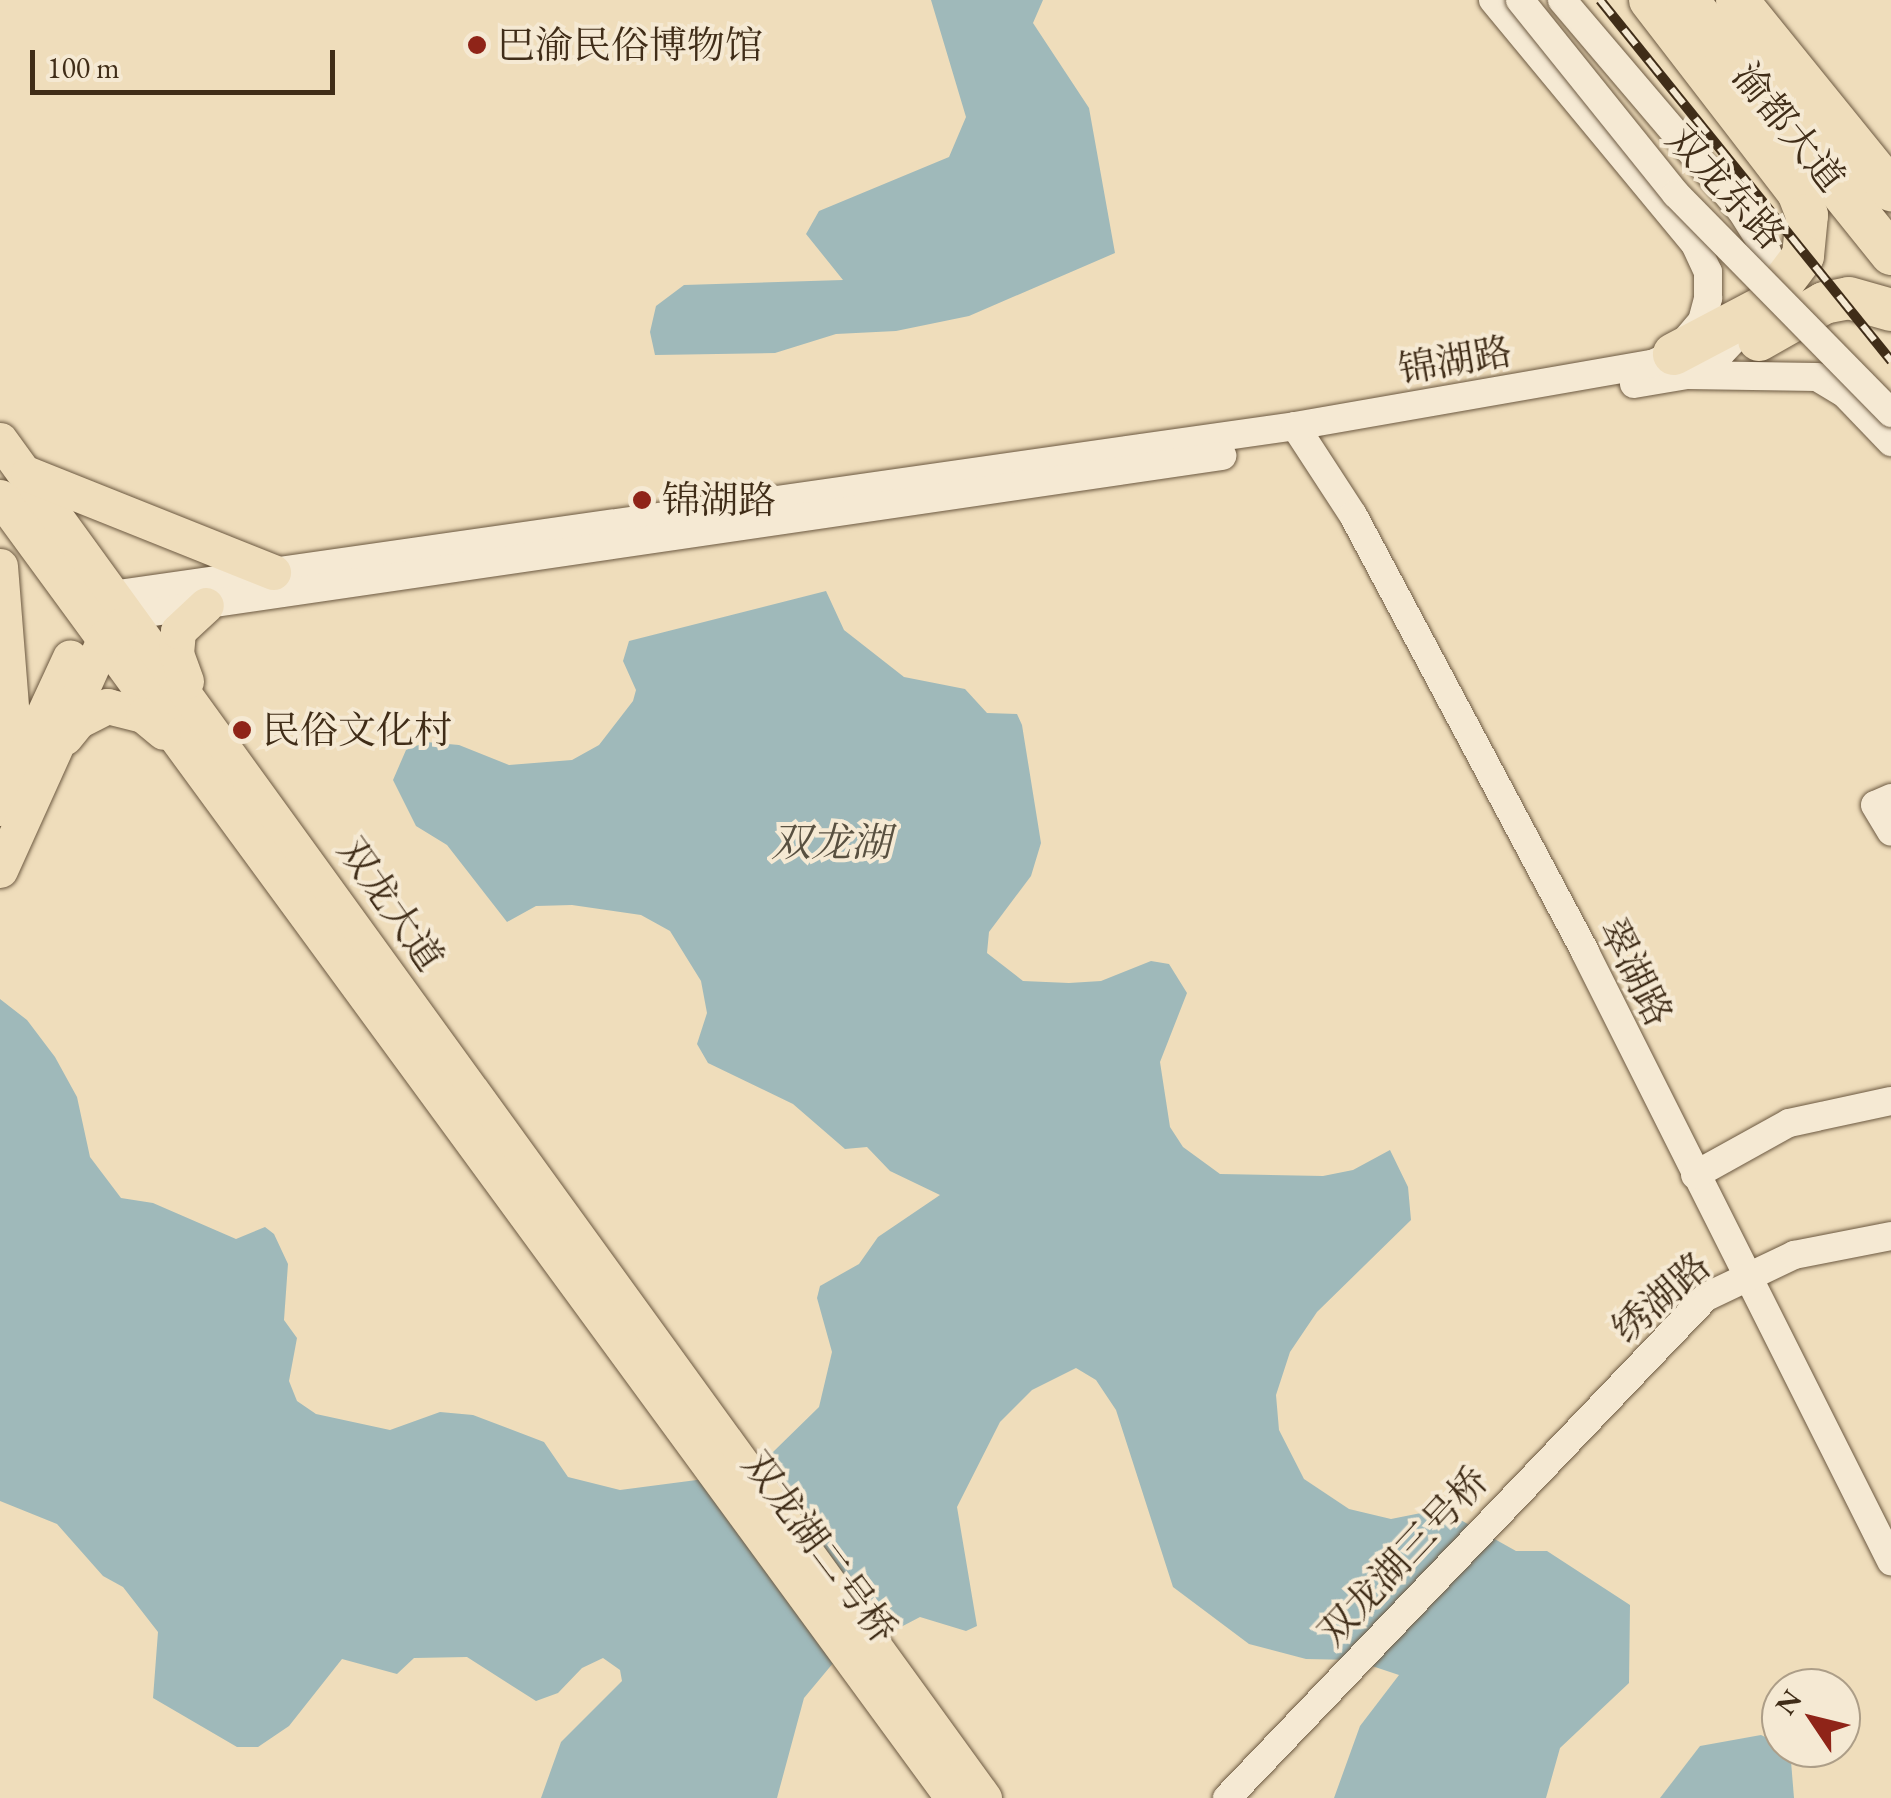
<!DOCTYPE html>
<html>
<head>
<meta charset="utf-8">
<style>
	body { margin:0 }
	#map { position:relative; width:1891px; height:1798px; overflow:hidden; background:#efddbb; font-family:"EB Garamond","Noto Serif SC",serif }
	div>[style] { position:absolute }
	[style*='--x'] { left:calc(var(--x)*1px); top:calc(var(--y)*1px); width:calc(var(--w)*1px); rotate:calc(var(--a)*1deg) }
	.water>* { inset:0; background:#9fb9ba }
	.roads { filter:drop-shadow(0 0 2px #6c5941) drop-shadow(0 0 2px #6c5941) }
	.minor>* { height:28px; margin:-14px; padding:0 14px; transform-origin:14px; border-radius:14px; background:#f5e9d3 }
	.major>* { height:35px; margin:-17.5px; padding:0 17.5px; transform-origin:17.5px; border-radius:17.5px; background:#efddbb }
	.highway>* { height:42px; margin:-21px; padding:0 21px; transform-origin:21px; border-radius:21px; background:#efddbb }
	.rail>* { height:10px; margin-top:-5px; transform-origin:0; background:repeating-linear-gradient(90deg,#f5e9d3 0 19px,#402d18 0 38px); box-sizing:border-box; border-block:2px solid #402d18 }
	.bridges { filter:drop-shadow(0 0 2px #6c5941) drop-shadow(0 0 2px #6c5941) }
	.minor-bridge>* { height:28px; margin:-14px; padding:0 14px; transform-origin:14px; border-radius:14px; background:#f5e9d3 }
	.dots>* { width:28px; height:28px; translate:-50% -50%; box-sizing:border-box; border:5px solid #f5e9d3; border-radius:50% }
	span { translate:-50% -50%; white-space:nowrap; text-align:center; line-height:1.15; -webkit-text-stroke:8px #f5e9d3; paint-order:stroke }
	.poi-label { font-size:38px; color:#402d18 }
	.left { translate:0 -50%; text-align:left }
	.street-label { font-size:38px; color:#402d18 }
	.water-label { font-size:40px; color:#585040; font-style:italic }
	.north { position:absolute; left:1761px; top:1668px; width:100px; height:100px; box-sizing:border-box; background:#f5e9d3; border:2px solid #ad9e88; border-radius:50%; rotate:305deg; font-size:28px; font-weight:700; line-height:40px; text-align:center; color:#402d18 }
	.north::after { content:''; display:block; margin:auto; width:35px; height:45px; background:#8f2418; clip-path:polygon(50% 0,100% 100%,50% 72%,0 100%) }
	.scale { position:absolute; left:30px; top:50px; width:305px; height:45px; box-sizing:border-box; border:5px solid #402d18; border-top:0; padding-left:12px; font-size:30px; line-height:35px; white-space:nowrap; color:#402d18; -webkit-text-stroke:8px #f5e9d3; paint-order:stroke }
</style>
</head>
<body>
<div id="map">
	<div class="water">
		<i style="clip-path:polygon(931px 0,1043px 0,1033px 23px,1089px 108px,1115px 253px,969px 316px,896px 331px,836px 334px,775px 353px,655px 355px,650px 332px,656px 306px,684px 285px,843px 280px,806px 234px,819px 211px,949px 157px,966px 117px)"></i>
		<i style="clip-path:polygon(826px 591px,844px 630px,904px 677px,965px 689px,987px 713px,1017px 714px,1022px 725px,1041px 843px,1031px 876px,989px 932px,987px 953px,1023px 981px,1069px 983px,1101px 981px,1151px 961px,1169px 964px,1187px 993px,1160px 1062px,1170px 1127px,1183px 1147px,1220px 1174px,1323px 1176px,1353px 1170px,1390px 1150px,1408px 1187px,1411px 1220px,1317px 1312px,1290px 1352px,1276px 1395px,1279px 1430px,1304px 1479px,1349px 1509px,1391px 1519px,1441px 1509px,1516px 1551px,1547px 1551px,1630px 1605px,1629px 1683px,1560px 1748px,1546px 1798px,1334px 1798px,1360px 1726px,1399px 1675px,1354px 1660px,1306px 1659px,1249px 1644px,1173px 1587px,1116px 1410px,1096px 1380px,1076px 1368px,1032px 1390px,1000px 1422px,957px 1507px,977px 1626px,966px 1631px,920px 1617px,834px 1662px,804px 1698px,777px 1798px,541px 1798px,561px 1742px,622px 1681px,620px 1670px,603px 1658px,582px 1668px,558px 1693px,536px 1701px,467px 1657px,414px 1658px,397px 1674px,342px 1659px,289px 1726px,258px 1747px,237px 1747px,153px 1698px,158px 1632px,123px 1587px,103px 1576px,57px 1524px,0 1501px,0 999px,27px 1020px,55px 1057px,77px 1097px,90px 1157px,121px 1198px,153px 1203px,236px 1239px,265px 1227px,274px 1234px,288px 1264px,284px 1320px,297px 1338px,289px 1381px,297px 1401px,316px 1414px,390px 1430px,440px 1412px,473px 1415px,544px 1442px,568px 1477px,620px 1490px,712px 1478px,773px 1452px,819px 1407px,832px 1352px,817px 1298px,820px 1286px,859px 1264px,878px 1237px,940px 1195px,890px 1171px,867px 1147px,845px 1149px,793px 1104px,708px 1063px,697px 1044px,707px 1013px,701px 981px,670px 931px,641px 915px,572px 905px,536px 906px,507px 922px,447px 845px,416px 826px,393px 780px,406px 750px,426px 742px,459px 745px,509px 765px,572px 760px,599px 745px,633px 701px,636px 690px,623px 661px,629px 641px)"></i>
		<i style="clip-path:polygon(1761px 1735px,1790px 1749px,1794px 1798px,1660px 1798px,1700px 1746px)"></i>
	</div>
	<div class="roads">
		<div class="minor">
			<i style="--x:1562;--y:0;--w:276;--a:49.6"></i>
			<i style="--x:1741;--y:210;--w:49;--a:58.2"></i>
			<i style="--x:1767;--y:252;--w:25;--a:79"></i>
			<i style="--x:1772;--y:277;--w:30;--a:104"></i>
			<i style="--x:1765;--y:306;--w:66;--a:133.2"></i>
			<i style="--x:1720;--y:354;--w:37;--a:147"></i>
			<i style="--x:1634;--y:384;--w:54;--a:-9.6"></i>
			<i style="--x:1687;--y:375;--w:130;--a:0.9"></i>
			<i style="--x:1817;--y:377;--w:31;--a:31"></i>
			<i style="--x:1844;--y:393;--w:68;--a:46.2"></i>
			<i style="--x:1295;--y:426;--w:106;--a:56.9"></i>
			<i style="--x:1353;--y:515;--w:495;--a:62"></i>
			<i style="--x:1585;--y:952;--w:682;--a:63.32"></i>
			<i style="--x:118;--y:594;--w:1189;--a:-8.12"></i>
			<i style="--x:1295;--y:426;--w:362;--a:-9.9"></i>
			<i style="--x:1652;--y:364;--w:24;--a:-24"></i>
			<i style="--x:1674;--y:354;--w:43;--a:-49.7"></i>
			<i style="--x:1702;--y:321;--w:24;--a:-75"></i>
			<i style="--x:1708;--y:298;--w:26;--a:-90"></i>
			<i style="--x:1708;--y:272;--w:31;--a:-115"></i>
			<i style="--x:1695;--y:244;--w:317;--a:-129.6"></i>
			<i style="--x:133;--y:615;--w:1101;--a:-8.31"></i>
			<i style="--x:1891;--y:798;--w:17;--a:156"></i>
			<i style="--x:1875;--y:805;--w:31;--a:59"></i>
			<i style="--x:1695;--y:1175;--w:107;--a:-29"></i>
			<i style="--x:1789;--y:1123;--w:104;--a:-12.2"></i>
			<i style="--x:1227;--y:1798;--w:693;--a:-46.29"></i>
			<i style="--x:1706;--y:1297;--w:98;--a:-25.5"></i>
			<i style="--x:1794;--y:1255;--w:99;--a:-11.1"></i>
		</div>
		<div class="major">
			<i style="--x:0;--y:440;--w:1677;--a:54.07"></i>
			<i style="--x:28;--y:474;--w:264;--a:21.8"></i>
			<i style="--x:0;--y:497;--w:1613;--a:53.78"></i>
			<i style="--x:0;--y:566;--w:204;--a:85.5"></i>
			<i style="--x:186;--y:681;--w:29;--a:-110"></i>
			<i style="--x:176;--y:654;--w:23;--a:-85"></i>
			<i style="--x:178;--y:631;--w:38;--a:-43"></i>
			<i style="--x:65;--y:737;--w:21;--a:-51"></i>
			<i style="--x:78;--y:721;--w:33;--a:-27"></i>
			<i style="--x:107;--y:706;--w:37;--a:14"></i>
			<i style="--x:143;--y:715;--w:26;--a:40"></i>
			<i style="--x:0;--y:808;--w:166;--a:-65.1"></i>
			<i style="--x:0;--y:870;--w:256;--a:-65.7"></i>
			<i style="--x:105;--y:637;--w:19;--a:-36"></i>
		</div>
		<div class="highway">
			<i style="--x:1650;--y:0;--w:242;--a:52.4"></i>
			<i style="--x:1798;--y:192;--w:25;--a:69"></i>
			<i style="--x:1807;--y:215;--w:41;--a:95.6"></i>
			<i style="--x:1803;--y:256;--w:63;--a:127.2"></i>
			<i style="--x:1765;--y:306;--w:103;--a:152.2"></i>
			<i style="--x:1687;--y:0;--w:326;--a:51.2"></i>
			<i style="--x:1737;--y:0;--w:245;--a:51"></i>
			<i style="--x:1759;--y:340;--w:75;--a:-29.6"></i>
			<i style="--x:1824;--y:303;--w:25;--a:-11"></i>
			<i style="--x:1849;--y:298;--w:44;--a:15.9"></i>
		</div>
	</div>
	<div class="rail">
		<i style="--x:1600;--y:0;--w:464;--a:51.1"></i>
	</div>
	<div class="bridges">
		<div class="minor-bridge">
			<i style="--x:1520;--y:0;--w:249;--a:51.2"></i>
			<i style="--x:1676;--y:194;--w:307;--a:45.5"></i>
		</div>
	</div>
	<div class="dots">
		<i style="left:477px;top:45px;background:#8f2418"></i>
		<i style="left:642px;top:500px;background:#8f2418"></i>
		<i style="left:242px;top:730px;background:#8f2418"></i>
	</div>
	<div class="poi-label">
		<span class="left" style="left:497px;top:45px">巴渝民俗博物馆</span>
		<span class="left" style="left:662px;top:500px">锦湖路</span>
		<span class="left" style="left:262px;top:730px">民俗文化村</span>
	</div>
	<div class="street-label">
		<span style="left:1789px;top:127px;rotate:51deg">渝都大道</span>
		<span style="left:1726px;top:187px;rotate:47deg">双龙东路</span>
		<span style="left:1455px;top:360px;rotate:-10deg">锦湖路</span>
		<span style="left:391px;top:904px;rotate:55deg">双龙大道</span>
		<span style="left:1636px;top:972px;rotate:63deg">翠湖路</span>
		<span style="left:1661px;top:1297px;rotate:-41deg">绣湖路</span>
		<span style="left:820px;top:1547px;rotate:53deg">双龙湖二号桥</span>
		<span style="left:1403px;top:1556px;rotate:-47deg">双龙湖三号桥</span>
	</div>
	<div class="water-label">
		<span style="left:831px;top:842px">双龙湖</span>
	</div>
	<div class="north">N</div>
	<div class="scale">100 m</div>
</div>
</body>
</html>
